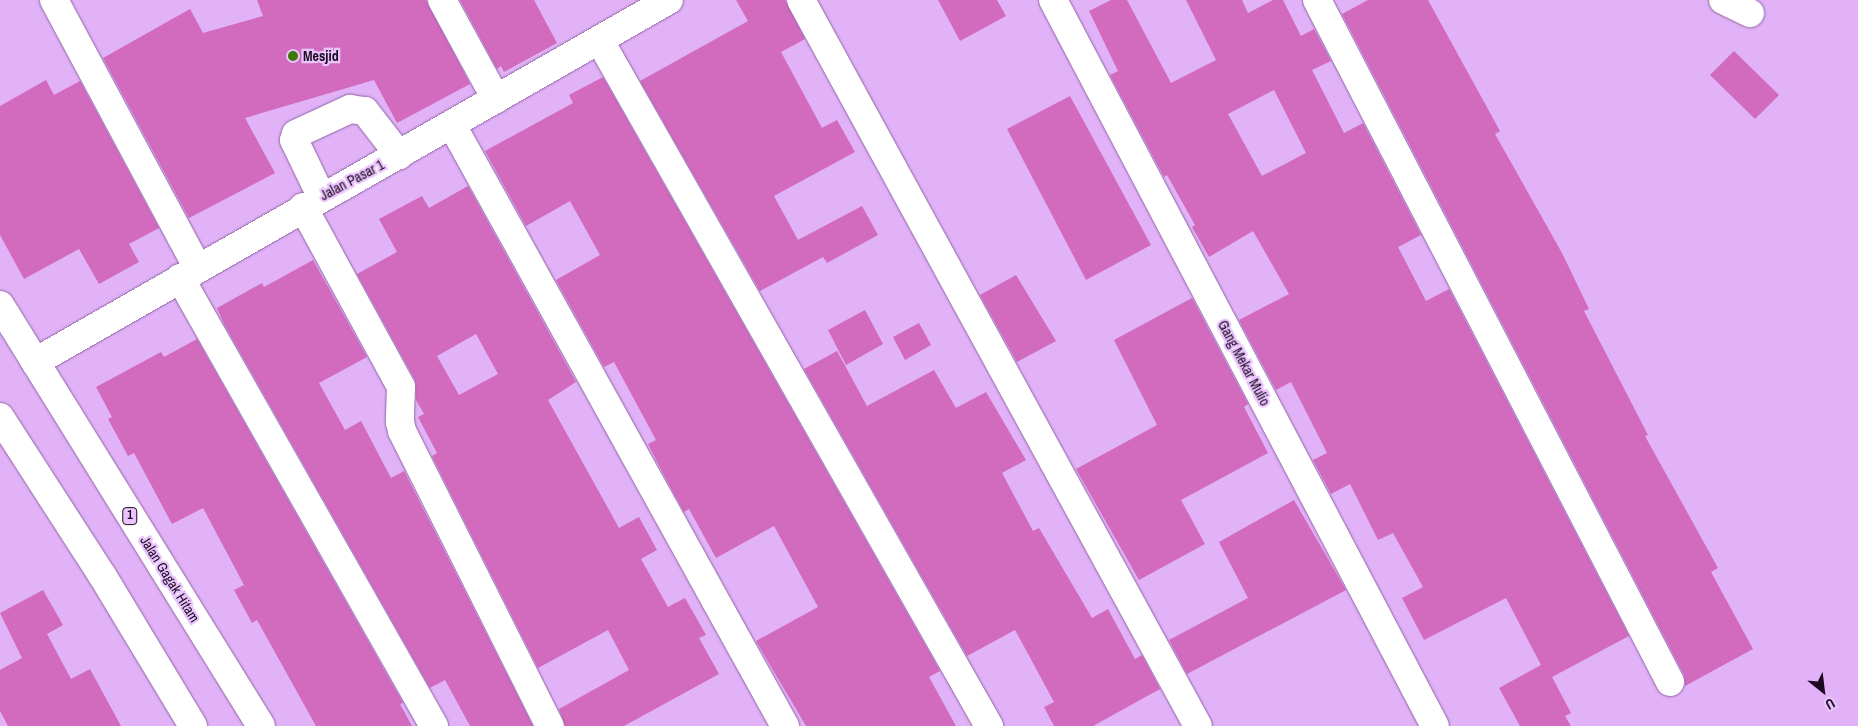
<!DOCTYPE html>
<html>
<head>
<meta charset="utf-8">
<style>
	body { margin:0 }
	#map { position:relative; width:1858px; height:726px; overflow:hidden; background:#e1b2f7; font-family:"Archivo Narrow",sans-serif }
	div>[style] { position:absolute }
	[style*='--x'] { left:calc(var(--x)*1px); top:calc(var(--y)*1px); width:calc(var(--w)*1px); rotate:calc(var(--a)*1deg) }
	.building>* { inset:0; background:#d26abe }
	.roads { filter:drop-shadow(0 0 1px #9266a5) drop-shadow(0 0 1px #9266a5) }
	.minor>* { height:28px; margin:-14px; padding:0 14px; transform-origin:14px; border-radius:14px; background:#fff }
	.highway>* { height:28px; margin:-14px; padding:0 14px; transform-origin:14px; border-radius:14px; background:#fff }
	.dots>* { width:14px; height:14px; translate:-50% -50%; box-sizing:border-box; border:2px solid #e9c3fb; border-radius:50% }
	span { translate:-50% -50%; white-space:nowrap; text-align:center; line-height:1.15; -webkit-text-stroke:4.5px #e9c3fb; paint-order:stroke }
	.shield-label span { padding:1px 4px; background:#e9c3fb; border:1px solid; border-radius:4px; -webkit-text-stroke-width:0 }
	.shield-label { font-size:12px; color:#1c0a23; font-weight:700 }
	.poi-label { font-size:14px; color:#1c0a23; font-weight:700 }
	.left { translate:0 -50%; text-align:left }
	.street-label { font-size:14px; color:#1c0a23 }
	.north { position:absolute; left:1798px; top:666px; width:50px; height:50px; -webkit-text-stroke:4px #e9c3fb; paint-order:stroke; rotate:151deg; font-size:14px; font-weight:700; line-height:20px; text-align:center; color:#1c0a23 }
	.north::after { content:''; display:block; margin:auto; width:18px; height:22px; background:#1c0a23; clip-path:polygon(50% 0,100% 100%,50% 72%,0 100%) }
</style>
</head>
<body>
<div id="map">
	<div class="building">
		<i style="clip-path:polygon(257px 0,426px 0,470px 84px,397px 123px,374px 80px,245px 118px,275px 173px,189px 218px,103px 58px,190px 9px,203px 33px,263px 16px)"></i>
		<i style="clip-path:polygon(460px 0,534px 0,557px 43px,504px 72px,501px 66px,497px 69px)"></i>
		<i style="clip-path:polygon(736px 0,785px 0,805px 39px,781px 52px,822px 128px,837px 120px,855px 152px,774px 196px,798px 240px,862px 206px,878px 235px,827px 263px,823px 257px,760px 291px,640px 81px,748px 21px)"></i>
		<i style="clip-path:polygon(938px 0,997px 0,1006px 16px,960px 41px)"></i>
		<i style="clip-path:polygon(evenodd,1111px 0,1127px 0,1171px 83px,1216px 60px,1186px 0,1242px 0,1248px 13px,1273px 0,1283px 0,1301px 36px,1314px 29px,1331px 61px,1312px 70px,1344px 133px,1363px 123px,1421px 235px,1398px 247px,1426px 301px,1449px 289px,1629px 636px,1552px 677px,1571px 713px,1565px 716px,1571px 726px,1520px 726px,1499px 688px,1541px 665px,1506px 598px,1424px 640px,1402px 598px,1423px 587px,1393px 533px,1378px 540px,1350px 484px,1331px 494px,1313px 460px,1327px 453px,1291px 382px,1276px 390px,1239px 320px,1289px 294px,1253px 231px,1209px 257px,1192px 227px,1195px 225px,1167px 175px,1164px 177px,1110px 75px,1118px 71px,1089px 11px,1111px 0,1274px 90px,1306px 153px,1262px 176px,1228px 114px,1274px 90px)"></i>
		<i style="clip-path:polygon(1368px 0,1428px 0,1500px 131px,1495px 134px,1562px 253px,1589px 309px,1584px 311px,1648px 435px,1645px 436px,1718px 568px,1711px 572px,1753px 649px,1685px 686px,1684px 675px,1342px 14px)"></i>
		<i style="clip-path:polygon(1734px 51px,1779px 95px,1755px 119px,1710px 75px)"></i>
		<i style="clip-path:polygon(603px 77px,940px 671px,929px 677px,956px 726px,806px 726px,756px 641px,818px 607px,774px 526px,716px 558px,689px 509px,684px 512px,665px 477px,648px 444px,656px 440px,614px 362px,604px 367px,556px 280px,600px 255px,570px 201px,526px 226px,485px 151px,573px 103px,569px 95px)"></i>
		<i style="clip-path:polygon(46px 80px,54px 95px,80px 81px,159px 228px,129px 244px,139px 262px,99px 284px,79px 249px,24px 279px,0 235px,0 106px)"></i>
		<i style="clip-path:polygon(1070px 96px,1151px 245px,1086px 280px,1007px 129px)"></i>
		<i style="clip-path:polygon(evenodd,468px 186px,576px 382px,548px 400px,619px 528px,639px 517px,657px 550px,641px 559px,668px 607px,685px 598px,706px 635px,699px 638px,719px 674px,624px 726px,565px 726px,559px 709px,629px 670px,608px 630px,538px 668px,432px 456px,437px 453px,418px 417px,424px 414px,416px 400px,415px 380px,357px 274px,397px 252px,379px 219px,422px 196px,429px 208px,468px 186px,476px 334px,498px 374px,459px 395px,437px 356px,476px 334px)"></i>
		<i style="clip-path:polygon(313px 260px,367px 357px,319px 383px,345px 430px,361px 421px,391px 478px,404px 471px,533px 726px,470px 726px,445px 680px,430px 688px,224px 324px,217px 308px,262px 283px,264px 287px)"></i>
		<i style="clip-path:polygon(1016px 275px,1056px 341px,1017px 362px,980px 295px)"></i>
		<i style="clip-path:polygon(1192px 298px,1248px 404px,1244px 407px,1268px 453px,1181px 500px,1205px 544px,1139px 580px,1076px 469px,1157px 425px,1114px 340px)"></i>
		<i style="clip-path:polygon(865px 310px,883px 344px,846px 365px,828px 330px)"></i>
		<i style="clip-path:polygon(919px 323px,931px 345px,905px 360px,893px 337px)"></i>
		<i style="clip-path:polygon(197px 339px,403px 703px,400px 704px,412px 726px,316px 726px,257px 620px,252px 623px,234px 590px,244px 585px,203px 508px,172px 524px,134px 453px,128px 456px,108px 419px,112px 417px,96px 387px,161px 352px,164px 357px)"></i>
		<i style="clip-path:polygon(837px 351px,867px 406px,934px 370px,956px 408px,986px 392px,1026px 460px,1002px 473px,1033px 531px,1039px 528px,1092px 618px,1108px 609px,1135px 659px,1142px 655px,1160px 689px,1093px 726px,1054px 726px,1044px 707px,1054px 702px,1015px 630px,967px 656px,804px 369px)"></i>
		<i style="clip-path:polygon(1294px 500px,1346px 590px,1187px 674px,1169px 640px,1248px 598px,1219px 542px)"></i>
		<i style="clip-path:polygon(43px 590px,63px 625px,47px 634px,71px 679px,90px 669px,121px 726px,8px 726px,0 711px,0 670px,22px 658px,0 613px)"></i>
	</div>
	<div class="roads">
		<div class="minor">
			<i style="--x:54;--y:0;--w:304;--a:61.8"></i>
			<i style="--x:442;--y:0;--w:113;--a:61.4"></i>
			<i style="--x:801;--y:0;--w:827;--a:61.33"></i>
			<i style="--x:1053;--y:0;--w:820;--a:62.25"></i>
			<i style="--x:1317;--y:0;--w:768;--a:62.63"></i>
			<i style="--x:1723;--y:0;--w:30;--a:26"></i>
			<i style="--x:600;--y:41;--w:788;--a:60.41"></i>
			<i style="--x:452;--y:125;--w:687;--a:61.01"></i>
			<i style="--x:321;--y:196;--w:62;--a:-115.7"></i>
			<i style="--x:294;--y:140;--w:6;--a:-72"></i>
			<i style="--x:296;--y:134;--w:60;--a:-24.8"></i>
			<i style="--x:350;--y:109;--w:15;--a:8"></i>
			<i style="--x:365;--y:111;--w:56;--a:52.3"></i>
			<i style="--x:303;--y:207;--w:205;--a:61.4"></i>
			<i style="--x:401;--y:387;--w:35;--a:92"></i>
			<i style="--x:400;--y:422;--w:9;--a:77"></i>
			<i style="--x:402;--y:431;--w:330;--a:63.4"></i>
			<i style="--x:180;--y:278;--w:515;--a:60.45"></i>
			<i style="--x:35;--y:362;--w:730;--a:-29.73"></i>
		</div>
		<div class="highway">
			<i style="--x:0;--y:305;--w:495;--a:58.2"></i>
			<i style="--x:0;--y:417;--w:188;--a:57.2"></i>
			<i style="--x:102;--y:575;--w:176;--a:58.9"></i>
		</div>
	</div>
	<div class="dots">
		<i style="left:293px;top:56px;background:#3e770a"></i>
	</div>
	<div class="shield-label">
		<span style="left:130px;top:516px">1</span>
	</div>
	<div class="poi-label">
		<span class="left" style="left:303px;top:56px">Mesjid</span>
	</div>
	<div class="street-label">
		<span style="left:352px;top:180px;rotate:-28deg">Jalan Pasar 1</span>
		<span style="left:1244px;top:363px;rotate:62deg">Gang Mekar Mulio</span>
		<span style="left:170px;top:579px;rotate:58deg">Jalan Gagak Hitam</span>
	</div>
	<div class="north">U</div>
</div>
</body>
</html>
